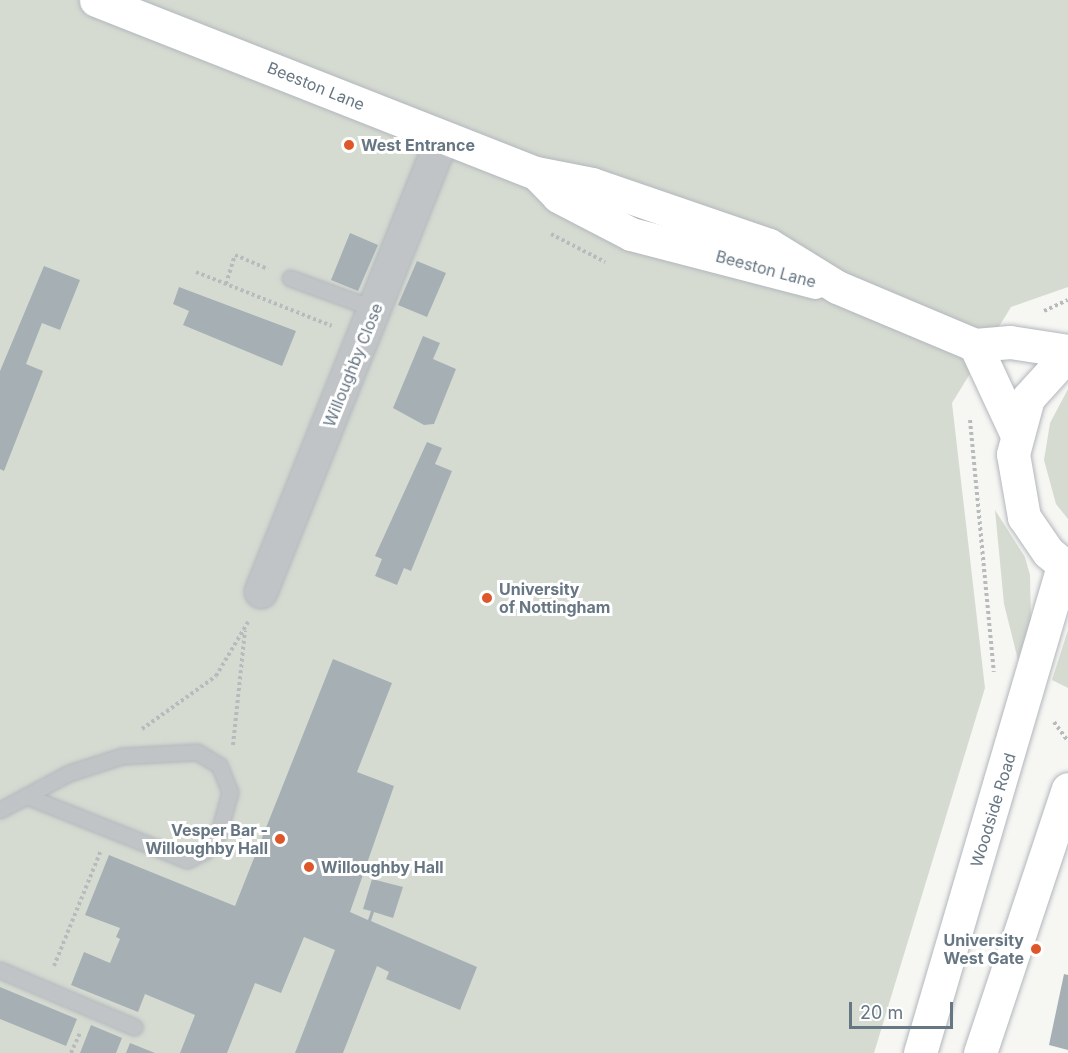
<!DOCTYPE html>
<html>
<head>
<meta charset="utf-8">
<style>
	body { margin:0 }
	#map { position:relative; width:1068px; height:1053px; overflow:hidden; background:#f6f6f3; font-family:Inter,sans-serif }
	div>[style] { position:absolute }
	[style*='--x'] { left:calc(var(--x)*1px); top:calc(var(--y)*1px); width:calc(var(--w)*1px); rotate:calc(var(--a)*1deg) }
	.green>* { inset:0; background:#d6dbd2 }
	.building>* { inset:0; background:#a6afb4 }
	.path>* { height:4px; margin-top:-2px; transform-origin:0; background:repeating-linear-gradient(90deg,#b8bbbd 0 3px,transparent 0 6px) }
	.roads { filter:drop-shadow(0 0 2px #b2b7bc) drop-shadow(0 0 2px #b2b7bc) }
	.lane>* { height:15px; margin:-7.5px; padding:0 7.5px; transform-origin:7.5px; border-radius:7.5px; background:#c0c4c7 }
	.street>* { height:32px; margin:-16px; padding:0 16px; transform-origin:16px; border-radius:16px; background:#c0c4c7 }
	.secondary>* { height:33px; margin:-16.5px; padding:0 16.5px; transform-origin:16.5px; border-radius:16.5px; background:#fff }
	.primary>* { height:33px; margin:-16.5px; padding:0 16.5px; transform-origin:16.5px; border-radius:16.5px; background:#fff }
	.dots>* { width:16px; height:16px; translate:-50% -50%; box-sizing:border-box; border:3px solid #fff; border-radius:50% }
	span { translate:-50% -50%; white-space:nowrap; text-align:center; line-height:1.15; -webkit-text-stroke:6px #fff; paint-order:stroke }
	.street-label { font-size:16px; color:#667683 }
	.poi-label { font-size:16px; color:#667683; font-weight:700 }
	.left { translate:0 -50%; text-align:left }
	.right { translate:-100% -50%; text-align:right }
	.scale { position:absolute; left:849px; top:1002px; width:104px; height:27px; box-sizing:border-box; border:3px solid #667683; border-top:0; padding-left:8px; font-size:18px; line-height:21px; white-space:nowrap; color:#667683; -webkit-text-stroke:4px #fff; paint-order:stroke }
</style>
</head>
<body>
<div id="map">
	<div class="green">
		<i style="clip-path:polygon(0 0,1068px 0,1068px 287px,1011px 307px,952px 403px,985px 688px,874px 1053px,0 1053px)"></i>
		<i style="clip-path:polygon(1068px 389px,1068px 519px,1056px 504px,1044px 460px,1050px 423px)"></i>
		<i style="clip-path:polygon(995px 510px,1025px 557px,1030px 575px,1031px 620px,1018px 660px,1004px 604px)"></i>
		<i style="clip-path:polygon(1068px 630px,1068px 688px,1052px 680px)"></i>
	</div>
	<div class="building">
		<i style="clip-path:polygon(350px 233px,378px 245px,358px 291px,331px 280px)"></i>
		<i style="clip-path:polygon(417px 261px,446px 273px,427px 317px,398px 305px)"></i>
		<i style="clip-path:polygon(44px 266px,80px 280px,60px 330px,42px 323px,26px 364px,43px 371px,4px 471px,0 469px,0 371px)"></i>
		<i style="clip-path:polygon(179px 287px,296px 331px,282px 366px,183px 325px,189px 311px,173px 304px)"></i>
		<i style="clip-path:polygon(423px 336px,440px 343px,433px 359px,456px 369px,434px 424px,424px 425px,393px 408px)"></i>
		<i style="clip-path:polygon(427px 442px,442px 448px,435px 464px,452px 471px,411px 571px,404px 568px,397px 585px,375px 576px,382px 559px,375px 556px)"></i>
		<i style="clip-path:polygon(333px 659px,392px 683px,357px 772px,394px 786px,350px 912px,368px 920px,371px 911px,363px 909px,372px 879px,403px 887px,393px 918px,374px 912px,371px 921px,477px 967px,460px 1010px,386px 979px,389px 972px,377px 966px,343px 1053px,295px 1053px,335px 950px,304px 937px,281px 993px,255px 983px,227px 1053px,180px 1053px,195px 1015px,145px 994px,138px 1012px,71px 985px,84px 952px,110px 963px,120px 939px,116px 937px,120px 928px,85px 915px,109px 855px,235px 906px)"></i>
		<i style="clip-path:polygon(1064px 974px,1068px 975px,1068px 1050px,1049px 1045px)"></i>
		<i style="clip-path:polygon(0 987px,77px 1019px,66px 1046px,0 1019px)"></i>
		<i style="clip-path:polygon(91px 1025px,122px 1038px,116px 1053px,80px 1053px)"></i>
		<i style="clip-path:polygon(130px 1043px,155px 1053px,126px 1053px)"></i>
	</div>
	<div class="path">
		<i style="--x:551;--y:234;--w:61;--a:27.4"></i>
		<i style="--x:196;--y:272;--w:146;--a:21.7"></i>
		<i style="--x:226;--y:284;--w:30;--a:-73"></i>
		<i style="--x:235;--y:255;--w:36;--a:23"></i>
		<i style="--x:1044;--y:311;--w:26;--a:-25"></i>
		<i style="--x:970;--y:420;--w:253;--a:84.6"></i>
		<i style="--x:1054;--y:722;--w:24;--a:54"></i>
		<i style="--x:142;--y:729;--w:91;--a:-35.6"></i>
		<i style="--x:216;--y:676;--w:63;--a:-59.3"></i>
		<i style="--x:233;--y:745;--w:115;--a:-84"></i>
		<i style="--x:54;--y:966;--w:125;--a:-67.9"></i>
		<i style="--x:71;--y:1053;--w:24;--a:-66"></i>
	</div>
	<div class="roads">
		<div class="lane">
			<i style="--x:290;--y:278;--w:90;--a:20"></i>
			<i style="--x:0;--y:810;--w:30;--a:-28"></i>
			<i style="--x:26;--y:796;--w:49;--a:-28.1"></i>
			<i style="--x:69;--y:773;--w:56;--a:-17.8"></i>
			<i style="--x:122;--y:756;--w:75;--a:-3.1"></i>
			<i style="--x:197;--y:752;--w:26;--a:31"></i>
			<i style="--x:219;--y:765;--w:29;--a:68"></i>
			<i style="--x:230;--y:792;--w:41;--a:105.4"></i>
			<i style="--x:219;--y:832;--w:24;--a:126"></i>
			<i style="--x:205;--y:851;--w:20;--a:153"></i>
			<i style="--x:187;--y:860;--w:173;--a:-158.3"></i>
			<i style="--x:0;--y:970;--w:146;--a:23"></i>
		</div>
		<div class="street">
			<i style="--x:261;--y:592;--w:490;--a:-68.2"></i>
		</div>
		<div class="secondary">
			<i style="--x:96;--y:0;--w:473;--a:21.5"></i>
			<i style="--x:536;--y:173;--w:57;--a:11.1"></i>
			<i style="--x:592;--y:184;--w:187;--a:19"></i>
			<i style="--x:769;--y:245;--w:80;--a:31.7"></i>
			<i style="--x:837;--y:287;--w:150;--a:22.8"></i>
			<i style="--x:975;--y:345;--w:35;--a:-5"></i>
			<i style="--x:1010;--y:342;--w:59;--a:8.8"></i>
			<i style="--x:538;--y:175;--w:29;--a:46"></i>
			<i style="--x:558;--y:196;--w:82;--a:27.5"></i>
			<i style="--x:631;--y:234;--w:190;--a:14.6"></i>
			<i style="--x:975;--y:345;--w:97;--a:65"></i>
		</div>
		<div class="primary">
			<i style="--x:1068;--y:354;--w:59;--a:132.3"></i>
			<i style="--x:1028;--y:398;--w:58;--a:105"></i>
			<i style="--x:1013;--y:454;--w:64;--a:80.1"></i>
			<i style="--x:1024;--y:517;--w:42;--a:55.6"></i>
			<i style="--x:1048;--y:552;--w:26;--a:40"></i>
			<i style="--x:920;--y:1053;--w:508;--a:-73.64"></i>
			<i style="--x:980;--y:1053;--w:278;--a:-71.6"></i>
		</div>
	</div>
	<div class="dots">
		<i style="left:349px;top:145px;background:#de572b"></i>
		<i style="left:487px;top:598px;background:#de572b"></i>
		<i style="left:280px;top:839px;background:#de572b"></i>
		<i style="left:309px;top:867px;background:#de572b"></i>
		<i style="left:1036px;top:949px;background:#de572b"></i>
	</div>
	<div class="street-label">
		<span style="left:316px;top:86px;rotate:22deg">Beeston Lane</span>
		<span style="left:766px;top:269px;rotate:15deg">Beeston Lane</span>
		<span style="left:353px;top:365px;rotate:-68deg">Willoughby Close</span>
		<span style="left:993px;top:810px;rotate:-73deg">Woodside Road</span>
	</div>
	<div class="poi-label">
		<span class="left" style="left:361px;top:145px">West Entrance</span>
		<span class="left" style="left:499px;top:598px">University<br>of Nottingham</span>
		<span class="right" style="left:268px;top:839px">Vesper Bar -<br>Willoughby Hall</span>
		<span class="left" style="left:321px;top:867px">Willoughby Hall</span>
		<span class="right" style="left:1024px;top:949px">University<br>West Gate</span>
	</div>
	<div class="scale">20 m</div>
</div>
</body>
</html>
